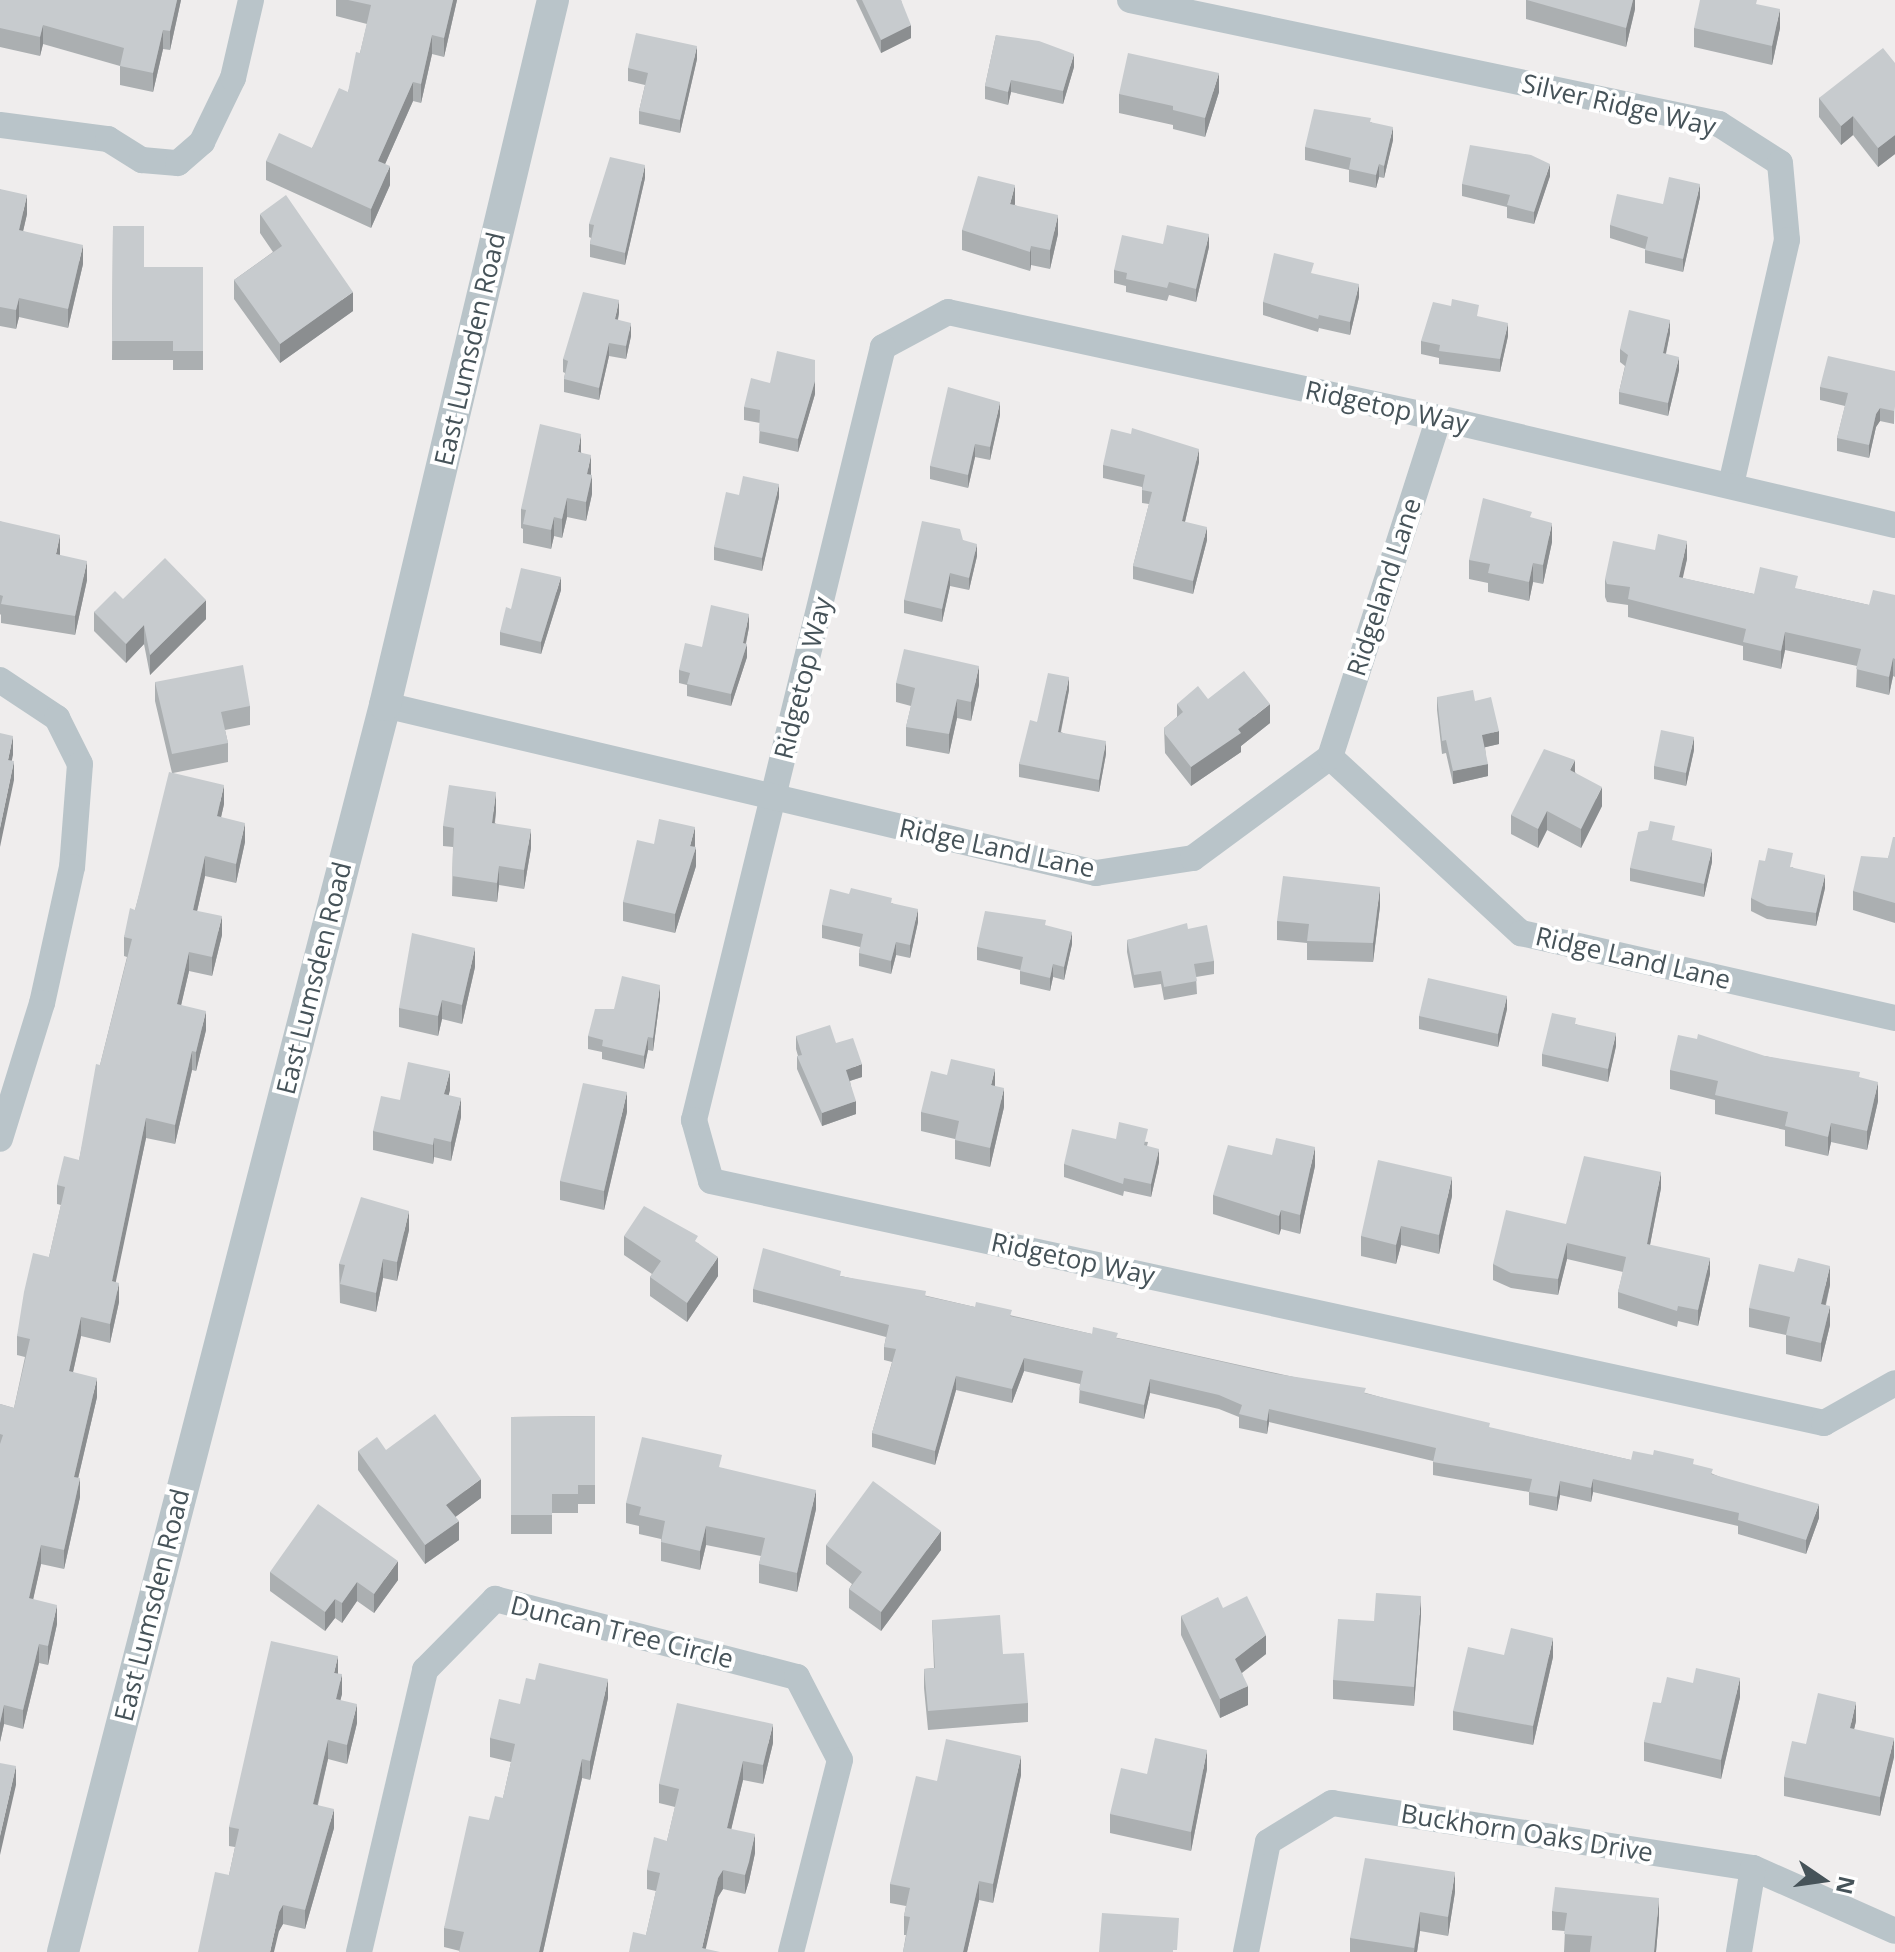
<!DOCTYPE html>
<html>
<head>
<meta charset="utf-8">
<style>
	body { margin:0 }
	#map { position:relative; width:1895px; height:1952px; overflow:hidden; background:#efeded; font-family:"Open Sans",sans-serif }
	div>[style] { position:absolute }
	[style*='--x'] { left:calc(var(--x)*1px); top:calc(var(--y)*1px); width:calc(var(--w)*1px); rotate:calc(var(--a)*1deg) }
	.minor>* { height:26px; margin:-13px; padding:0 13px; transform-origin:13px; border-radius:13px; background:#b9c4c9 }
	.tertiary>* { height:32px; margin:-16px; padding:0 16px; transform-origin:16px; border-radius:16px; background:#b9c4c9 }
	.wall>* { inset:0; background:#abafb1 }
	.shaded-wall>* { inset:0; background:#8b8e90 }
	.building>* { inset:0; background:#c7cbce }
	span { translate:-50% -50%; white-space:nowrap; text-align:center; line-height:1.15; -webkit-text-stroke:8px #fff; paint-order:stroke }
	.street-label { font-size:26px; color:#465359 }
	.north { position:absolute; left:1783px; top:1840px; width:80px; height:80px; -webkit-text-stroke:6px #fff; paint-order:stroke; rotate:103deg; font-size:22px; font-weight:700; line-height:32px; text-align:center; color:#465359 }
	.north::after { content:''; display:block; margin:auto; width:28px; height:36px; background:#465359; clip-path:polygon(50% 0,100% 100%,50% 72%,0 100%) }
</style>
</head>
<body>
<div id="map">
	<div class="minor">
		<i style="--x:1130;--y:0;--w:602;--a:11.89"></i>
		<i style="--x:1719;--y:124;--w:72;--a:32.6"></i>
		<i style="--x:1780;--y:163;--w:77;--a:84.8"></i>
		<i style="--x:1787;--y:240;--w:251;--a:102.9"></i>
		<i style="--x:0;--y:125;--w:109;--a:7.4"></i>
		<i style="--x:108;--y:139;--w:40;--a:32"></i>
		<i style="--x:142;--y:160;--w:36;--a:5"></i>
		<i style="--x:178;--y:163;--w:32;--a:-41"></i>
		<i style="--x:202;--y:142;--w:71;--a:-64.2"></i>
		<i style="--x:233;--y:78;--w:80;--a:-77"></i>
		<i style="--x:1895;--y:525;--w:468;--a:-166.8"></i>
		<i style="--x:1439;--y:418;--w:502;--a:-167.82"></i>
		<i style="--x:948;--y:312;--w:74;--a:151.7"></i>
		<i style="--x:883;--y:347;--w:796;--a:103.74"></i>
		<i style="--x:694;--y:1120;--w:63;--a:74.4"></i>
		<i style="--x:711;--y:1181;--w:1139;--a:12.27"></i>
		<i style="--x:1824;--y:1423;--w:81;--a:-29.4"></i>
		<i style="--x:0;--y:680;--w:69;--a:33.7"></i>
		<i style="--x:57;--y:718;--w:51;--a:63.4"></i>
		<i style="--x:80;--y:764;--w:103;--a:94.4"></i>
		<i style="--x:72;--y:867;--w:139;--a:102.4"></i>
		<i style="--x:42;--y:1003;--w:142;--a:107.2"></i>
		<i style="--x:385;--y:705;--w:731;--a:13.29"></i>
		<i style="--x:1096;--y:873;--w:98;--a:-8.8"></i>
		<i style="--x:1193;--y:858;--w:170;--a:-36.4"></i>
		<i style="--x:1330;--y:757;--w:260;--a:42.7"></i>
		<i style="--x:1521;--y:933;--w:384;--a:12.8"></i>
		<i style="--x:1330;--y:757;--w:356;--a:-72.2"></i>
		<i style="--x:359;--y:1952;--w:290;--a:-76.8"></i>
		<i style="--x:425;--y:1670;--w:100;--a:-45.4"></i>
		<i style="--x:495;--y:1599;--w:312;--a:14.5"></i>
		<i style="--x:797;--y:1677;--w:93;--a:62.6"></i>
		<i style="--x:840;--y:1760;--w:198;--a:104.3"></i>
		<i style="--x:1246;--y:1952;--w:112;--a:-78.7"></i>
		<i style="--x:1268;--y:1842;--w:75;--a:-31.4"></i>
		<i style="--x:1332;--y:1803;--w:426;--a:8.8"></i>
		<i style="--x:1753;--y:1868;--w:155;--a:23.9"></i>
		<i style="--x:1739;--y:1952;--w:85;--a:-80.5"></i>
	</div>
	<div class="tertiary">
		<i style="--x:63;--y:1952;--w:1288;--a:-75.52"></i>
		<i style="--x:385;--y:705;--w:725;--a:-76.6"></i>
	</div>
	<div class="wall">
		<i style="clip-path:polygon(0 0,181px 0,170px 50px,163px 49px,153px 92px,120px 85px,120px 66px,43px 44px,40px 56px,0 47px)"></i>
		<i style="clip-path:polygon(336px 0,457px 0,444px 57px,432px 54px,421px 103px,413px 101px,385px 164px,390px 185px,371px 228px,266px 180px,266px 161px,312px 148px,348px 92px,360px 53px,367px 24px,336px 16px)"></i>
		<i style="clip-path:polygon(856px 0,901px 0,911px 38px,881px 53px)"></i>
		<i style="clip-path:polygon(1526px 0,1635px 0,1635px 9px,1626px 47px,1526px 19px)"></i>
		<i style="clip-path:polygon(1760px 5px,1780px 28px,1772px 65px,1694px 47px,1694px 28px)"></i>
		<i style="clip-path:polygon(996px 35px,1074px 67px,1063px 104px,1011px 92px,1008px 105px,985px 99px,985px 86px)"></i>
		<i style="clip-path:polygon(697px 59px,680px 133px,639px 124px,639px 111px,645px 85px,628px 81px,628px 68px)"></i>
		<i style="clip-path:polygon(1895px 63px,1895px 154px,1878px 167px,1853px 135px,1841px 145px,1819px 117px,1819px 98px)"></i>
		<i style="clip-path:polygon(1219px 92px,1205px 137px,1173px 129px,1173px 125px,1119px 113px,1119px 94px)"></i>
		<i style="clip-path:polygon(1371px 122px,1393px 140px,1384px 178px,1379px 177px,1376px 188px,1349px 182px,1349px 170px,1305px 160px,1305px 147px)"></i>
		<i style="clip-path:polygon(1550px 176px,1534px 224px,1507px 218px,1507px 207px,1462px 196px,1462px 184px)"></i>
		<i style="clip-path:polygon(645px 178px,625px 265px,590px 257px,590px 244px,591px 238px,589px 237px,589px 224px)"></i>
		<i style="clip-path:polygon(0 189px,27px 214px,23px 231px,83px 264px,68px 328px,19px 317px,16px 329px,0 326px)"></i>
		<i style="clip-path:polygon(1700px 197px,1683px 272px,1645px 263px,1645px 249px,1610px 238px,1610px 225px)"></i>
		<i style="clip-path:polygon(1015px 205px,1058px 234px,1050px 269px,1031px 265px,1030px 271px,962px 250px,962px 230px)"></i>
		<i style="clip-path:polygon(260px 214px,353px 311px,280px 363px,234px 299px,234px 280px,273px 252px,260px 233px)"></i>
		<i style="clip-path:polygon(113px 226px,144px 267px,203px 267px,203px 370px,173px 370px,173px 360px,112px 360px)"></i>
		<i style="clip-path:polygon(1163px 244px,1209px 247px,1196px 302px,1169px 295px,1167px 301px,1126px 292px,1126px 286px,1114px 283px,1114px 270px)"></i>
		<i style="clip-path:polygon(1314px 274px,1359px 297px,1350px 335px,1319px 328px,1318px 332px,1263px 315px,1263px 302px)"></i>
		<i style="clip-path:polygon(619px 313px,618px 320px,631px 336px,626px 359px,609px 356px,599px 400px,564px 392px,564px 379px,565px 373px,563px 372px,563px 359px)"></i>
		<i style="clip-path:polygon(1479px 317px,1508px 336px,1500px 372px,1439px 364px,1439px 358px,1421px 354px,1421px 341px)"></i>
		<i style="clip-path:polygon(1670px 333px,1666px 354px,1679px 370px,1668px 416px,1619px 404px,1619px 392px,1625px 366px,1620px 362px,1620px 349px)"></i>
		<i style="clip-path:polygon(815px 360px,815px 394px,798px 452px,759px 443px,760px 423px,744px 420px,744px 407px,770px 383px)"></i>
		<i style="clip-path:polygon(1895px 371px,1894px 424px,1880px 421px,1876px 427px,1869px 458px,1837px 451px,1837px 438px,1845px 406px,1820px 400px,1820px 387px)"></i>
		<i style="clip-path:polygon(1000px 415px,990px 460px,975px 457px,968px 488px,930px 479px,930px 466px)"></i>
		<i style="clip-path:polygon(581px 452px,591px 475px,592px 494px,586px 521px,567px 517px,562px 538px,554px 536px,551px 549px,523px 543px,523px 529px,521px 528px,521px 509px)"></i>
		<i style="clip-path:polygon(1199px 462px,1185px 522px,1207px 540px,1193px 594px,1133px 579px,1133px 566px,1149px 504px,1142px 503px,1142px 487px,1103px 478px,1103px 465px)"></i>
		<i style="clip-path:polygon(739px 495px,779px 497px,762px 571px,714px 560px,714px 547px)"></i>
		<i style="clip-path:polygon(1532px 518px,1552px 542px,1543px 584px,1533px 582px,1529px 601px,1488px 592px,1488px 583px,1469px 579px,1469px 560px)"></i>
		<i style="clip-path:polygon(0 521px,60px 555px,87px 580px,75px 635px,1px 623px,1px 615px,0 614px)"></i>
		<i style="clip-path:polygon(963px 540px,977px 556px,969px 590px,950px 586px,942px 622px,904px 613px,904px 600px)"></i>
		<i style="clip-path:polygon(1687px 559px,1682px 578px,1754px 594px,1798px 589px,1869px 605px,1895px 595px,1895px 677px,1893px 676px,1889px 695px,1856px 687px,1857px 666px,1785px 650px,1781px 669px,1743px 660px,1743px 646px,1628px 617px,1628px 605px,1607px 602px,1605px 597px,1605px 579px)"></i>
		<i style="clip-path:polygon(561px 590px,541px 654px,500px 645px,500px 632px,511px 609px)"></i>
		<i style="clip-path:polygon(123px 599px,206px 619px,150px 675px,144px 644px,126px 663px,94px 631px,94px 612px)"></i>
		<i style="clip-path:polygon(749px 627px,746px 644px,747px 657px,731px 706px,687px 696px,687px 685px,679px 683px,679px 670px,702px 647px)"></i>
		<i style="clip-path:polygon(155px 682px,250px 706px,250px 725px,225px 730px,228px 743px,228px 762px,173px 773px,224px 804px,221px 817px,245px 842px,236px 883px,205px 876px,197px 911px,222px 935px,212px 976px,189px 971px,181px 1005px,206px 1030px,196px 1071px,192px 1070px,175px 1144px,146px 1138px,115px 1282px,119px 1302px,110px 1343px,81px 1336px,73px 1372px,97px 1397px,78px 1478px,80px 1497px,64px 1569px,41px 1564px,33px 1599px,57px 1624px,48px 1665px,39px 1663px,23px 1729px,4px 1724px,0 1742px,0 1404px,14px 1408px,25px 1357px,17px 1355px,17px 1336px,49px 1257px,61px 1205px,57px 1204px,57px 1185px,79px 1160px,100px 1065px,127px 957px,124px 956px,124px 937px,135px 910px,172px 773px,155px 701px)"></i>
		<i style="clip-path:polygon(896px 683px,979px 685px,971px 721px,957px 718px,949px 754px,906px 746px,906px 727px,911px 706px,896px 702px)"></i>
		<i style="clip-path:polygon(1069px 690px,1061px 732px,1106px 754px,1099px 792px,1019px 777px,1019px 764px,1037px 722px)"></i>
		<i style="clip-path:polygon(1437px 697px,1475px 701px,1499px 744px,1485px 747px,1488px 776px,1453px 784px,1446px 753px,1442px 754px,1437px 710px)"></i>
		<i style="clip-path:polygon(1208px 699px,1270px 723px,1241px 746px,1241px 752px,1191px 786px,1165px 753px,1164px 728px,1177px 717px,1177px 704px)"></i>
		<i style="clip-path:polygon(1694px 750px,1686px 786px,1654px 779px,1654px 766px)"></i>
		<i style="clip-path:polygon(1575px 772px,1602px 806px,1581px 848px,1547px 830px,1538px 848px,1511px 834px,1511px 815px)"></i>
		<i style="clip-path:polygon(496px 811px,495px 823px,531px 848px,524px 889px,499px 885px,497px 902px,452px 896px,453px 847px,443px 846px,443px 826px)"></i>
		<i style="clip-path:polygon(1895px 837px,1895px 923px,1853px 910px,1853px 891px,1888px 858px)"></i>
		<i style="clip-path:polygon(1675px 841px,1712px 862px,1704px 897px,1630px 881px,1630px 868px)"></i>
		<i style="clip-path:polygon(654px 844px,694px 847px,696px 866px,675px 933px,623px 921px,623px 902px)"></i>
		<i style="clip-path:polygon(1792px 867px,1825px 888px,1816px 926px,1767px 919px,1751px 911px,1751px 898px)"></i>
		<i style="clip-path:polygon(892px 903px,918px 922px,910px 958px,896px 955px,891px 974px,859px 966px,859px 953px,860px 947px,822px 938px,822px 925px)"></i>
		<i style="clip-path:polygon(1380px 906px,1373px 962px,1307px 960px,1307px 943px,1277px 940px,1277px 921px)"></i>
		<i style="clip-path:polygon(1046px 926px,1072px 944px,1064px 980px,1053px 977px,1050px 991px,1020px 984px,1020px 970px,977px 960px,977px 947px)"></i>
		<i style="clip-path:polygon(1188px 929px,1214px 961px,1214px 974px,1196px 977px,1197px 994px,1164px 1000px,1161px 984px,1134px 988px,1127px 952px,1127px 940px)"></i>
		<i style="clip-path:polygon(475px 967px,462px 1024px,442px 1019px,438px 1036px,399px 1027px,399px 1008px)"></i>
		<i style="clip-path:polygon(660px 998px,653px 1051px,648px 1050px,644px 1069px,602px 1059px,602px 1052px,588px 1049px,588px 1036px,614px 1009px)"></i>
		<i style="clip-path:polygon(1507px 1009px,1498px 1047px,1419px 1029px,1419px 1016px)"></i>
		<i style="clip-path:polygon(1576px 1024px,1616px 1046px,1608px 1082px,1542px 1066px,1542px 1054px)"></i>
		<i style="clip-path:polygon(796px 1036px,836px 1043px,862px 1077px,850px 1081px,856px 1114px,822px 1126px,797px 1069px,797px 1056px,798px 1056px,796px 1049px)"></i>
		<i style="clip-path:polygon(1765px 1056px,1860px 1078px,1878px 1101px,1867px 1150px,1831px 1142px,1828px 1156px,1785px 1146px,1785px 1130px,1715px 1114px,1715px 1100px,1670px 1089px,1670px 1070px)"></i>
		<i style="clip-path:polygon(995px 1086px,1004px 1107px,990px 1167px,955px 1159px,955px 1139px,921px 1131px,921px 1112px)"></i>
		<i style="clip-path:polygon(450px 1090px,448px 1095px,461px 1117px,451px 1161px,434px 1157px,433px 1164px,373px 1150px,373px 1131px,400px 1100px)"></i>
		<i style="clip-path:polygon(627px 1112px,604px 1210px,560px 1200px,560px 1181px)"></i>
		<i style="clip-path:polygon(1116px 1139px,1148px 1142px,1147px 1146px,1159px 1162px,1151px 1197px,1124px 1191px,1123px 1196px,1064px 1177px,1064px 1164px)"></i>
		<i style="clip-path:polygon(1315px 1166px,1300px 1234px,1281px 1229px,1279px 1235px,1213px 1214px,1213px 1195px)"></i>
		<i style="clip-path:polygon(1661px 1188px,1650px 1245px,1710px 1274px,1698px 1326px,1678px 1321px,1677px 1327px,1618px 1308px,1618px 1292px,1623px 1272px,1567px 1259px,1558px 1295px,1511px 1288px,1493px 1280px,1493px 1264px,1566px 1224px)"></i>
		<i style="clip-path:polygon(1452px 1196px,1439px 1254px,1401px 1245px,1396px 1264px,1361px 1256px,1361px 1236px)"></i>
		<i style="clip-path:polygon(409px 1230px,397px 1281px,383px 1278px,376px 1312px,340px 1303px,339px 1264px)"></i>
		<i style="clip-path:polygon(624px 1236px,698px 1243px,718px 1276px,687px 1322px,650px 1296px,650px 1277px,652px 1274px,624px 1255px)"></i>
		<i style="clip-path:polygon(841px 1276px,1092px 1334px,1118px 1338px,1366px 1393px,1490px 1428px,1631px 1460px,1694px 1465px,1713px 1474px,1819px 1518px,1806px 1554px,1738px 1534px,1738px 1526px,1593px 1492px,1591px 1502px,1560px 1495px,1557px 1511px,1529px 1505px,1529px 1492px,1433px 1475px,1433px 1461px,1269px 1422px,1267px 1434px,1239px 1428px,1239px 1417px,1219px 1409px,1150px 1393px,1144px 1419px,1079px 1403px,1080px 1384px,1024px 1371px,1012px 1403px,956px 1390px,935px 1465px,872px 1447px,872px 1433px,892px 1362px,884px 1360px,884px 1347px,886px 1337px,753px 1302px,753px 1289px)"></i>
		<i style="clip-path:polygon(1830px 1285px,1826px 1305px,1830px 1325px,1821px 1362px,1786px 1354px,1786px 1335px,1749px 1327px,1749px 1308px)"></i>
		<i style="clip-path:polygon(595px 1416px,595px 1504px,578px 1504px,578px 1513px,552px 1513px,552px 1534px,511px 1534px,511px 1417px)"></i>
		<i style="clip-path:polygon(386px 1450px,481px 1498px,455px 1517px,459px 1540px,425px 1564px,358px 1470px,358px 1451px)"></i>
		<i style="clip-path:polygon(722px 1468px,816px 1509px,797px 1592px,759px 1583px,759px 1564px,761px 1556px,706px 1545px,700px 1570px,661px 1561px,661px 1539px,639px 1534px,639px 1526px,626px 1523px,626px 1503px)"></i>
		<i style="clip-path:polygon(826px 1545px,941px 1550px,881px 1631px,849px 1608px,849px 1589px,852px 1584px,826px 1564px)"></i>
		<i style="clip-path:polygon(270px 1572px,398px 1580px,374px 1613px,357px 1601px,342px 1623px,335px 1618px,325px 1631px,270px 1591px)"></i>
		<i style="clip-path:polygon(1223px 1608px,1266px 1654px,1242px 1673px,1248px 1705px,1220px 1718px,1181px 1635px,1181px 1616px)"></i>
		<i style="clip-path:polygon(1421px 1615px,1414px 1706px,1333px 1699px,1333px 1680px,1374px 1621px)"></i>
		<i style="clip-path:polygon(932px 1620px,1003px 1654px,1028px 1703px,1028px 1722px,928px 1730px,924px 1688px,924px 1669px,934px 1668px)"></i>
		<i style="clip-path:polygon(1504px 1655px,1553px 1657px,1533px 1745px,1453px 1730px,1453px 1711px)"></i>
		<i style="clip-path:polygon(338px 1673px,342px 1694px,340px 1700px,357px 1723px,347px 1764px,328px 1759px,318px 1805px,334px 1828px,305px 1929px,283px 1924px,279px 1931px,229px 1875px,235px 1847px,229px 1846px,229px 1827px)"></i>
		<i style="clip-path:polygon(1693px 1683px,1740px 1697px,1721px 1779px,1644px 1761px,1644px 1742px,1661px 1703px)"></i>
		<i style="clip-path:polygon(608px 1698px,590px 1780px,582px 1778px,543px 1952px,459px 1952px,460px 1951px,444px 1947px,444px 1928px,489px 1820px,503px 1798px,511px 1762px,490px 1757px,490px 1738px,520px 1704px)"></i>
		<i style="clip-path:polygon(1856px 1721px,1854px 1729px,1894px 1757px,1880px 1816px,1784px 1796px,1784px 1777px,1806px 1744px)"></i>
		<i style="clip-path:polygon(773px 1743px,763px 1784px,743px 1780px,731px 1829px,755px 1853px,749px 1881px,745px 1894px,723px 1889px,718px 1897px,646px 1935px,656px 1891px,647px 1889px,647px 1870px,667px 1841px,675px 1807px,659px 1803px,659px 1784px)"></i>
		<i style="clip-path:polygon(1207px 1769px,1191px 1851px,1110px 1833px,1110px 1814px,1147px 1774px)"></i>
		<i style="clip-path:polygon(1021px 1775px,993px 1903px,979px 1900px,967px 1952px,903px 1952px,906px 1935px,904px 1935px,904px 1916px,906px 1906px,890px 1903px,890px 1884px,937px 1781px)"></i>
		<i style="clip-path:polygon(1455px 1892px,1448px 1936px,1420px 1931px,1417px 1952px,1350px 1952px,1350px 1938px)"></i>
		<i style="clip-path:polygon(1552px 1911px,1659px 1917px,1656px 1952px,1564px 1952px,1565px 1931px,1552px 1930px)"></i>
	</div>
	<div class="shaded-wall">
		<i style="clip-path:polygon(177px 0,181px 0,170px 50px,170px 31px)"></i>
		<i style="clip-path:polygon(453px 0,457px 0,444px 57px,444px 38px)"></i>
		<i style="clip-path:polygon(1633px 0,1635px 0,1635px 9px,1626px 47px,1626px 28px)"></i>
		<i style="clip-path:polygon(1780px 9px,1780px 28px,1772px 65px,1772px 46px)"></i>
		<i style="clip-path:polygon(43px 25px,43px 44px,40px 56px,40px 37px)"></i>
		<i style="clip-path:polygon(911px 25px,911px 38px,881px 53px,881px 40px)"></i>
		<i style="clip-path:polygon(163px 30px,163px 49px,153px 92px,153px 73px)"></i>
		<i style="clip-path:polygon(432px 35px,432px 54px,421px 103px,421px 84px)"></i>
		<i style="clip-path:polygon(697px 46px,697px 59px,680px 133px,680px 120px)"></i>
		<i style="clip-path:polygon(1074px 54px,1074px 67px,1063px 104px,1063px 91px)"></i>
		<i style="clip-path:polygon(1219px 73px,1219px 92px,1205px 137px,1205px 118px)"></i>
		<i style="clip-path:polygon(1011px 80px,1011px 92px,1008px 105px,1008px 92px)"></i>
		<i style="clip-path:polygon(413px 82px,413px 101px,378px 180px,378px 161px)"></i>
		<i style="clip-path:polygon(1853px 116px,1853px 135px,1841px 145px,1841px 126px)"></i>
		<i style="clip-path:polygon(1393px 127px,1393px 140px,1384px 178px,1384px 166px)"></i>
		<i style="clip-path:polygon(1895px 135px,1895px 154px,1878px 167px,1878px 148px)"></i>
		<i style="clip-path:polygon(1379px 164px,1379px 177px,1376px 188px,1376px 175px)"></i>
		<i style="clip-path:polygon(1550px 164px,1550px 176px,1534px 224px,1534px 212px)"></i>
		<i style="clip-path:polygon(645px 165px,645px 178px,625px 265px,625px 253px)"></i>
		<i style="clip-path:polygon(390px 166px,390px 185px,371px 228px,371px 209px)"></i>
		<i style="clip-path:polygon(1700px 184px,1700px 197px,1683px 272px,1683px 259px)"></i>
		<i style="clip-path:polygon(1015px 185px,1015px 204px,1010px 223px,1010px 204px)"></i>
		<i style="clip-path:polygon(27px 195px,27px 214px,19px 249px,19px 230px)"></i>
		<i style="clip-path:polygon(1058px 215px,1058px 234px,1050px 269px,1050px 250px)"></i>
		<i style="clip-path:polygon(1209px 234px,1209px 247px,1196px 302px,1196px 289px)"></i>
		<i style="clip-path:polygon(83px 245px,83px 264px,68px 328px,68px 309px)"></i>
		<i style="clip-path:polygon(1031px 246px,1031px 265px,1030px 271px,1030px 252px)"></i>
		<i style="clip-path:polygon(1359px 284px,1359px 297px,1350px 335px,1350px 322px)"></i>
		<i style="clip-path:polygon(353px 292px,353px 311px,280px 363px,280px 344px)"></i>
		<i style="clip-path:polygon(19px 298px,19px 317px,16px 329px,16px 310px)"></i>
		<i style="clip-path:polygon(619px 300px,619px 313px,615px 332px,615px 319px)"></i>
		<i style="clip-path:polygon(1670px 320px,1670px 333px,1663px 366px,1663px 353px)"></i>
		<i style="clip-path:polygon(631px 323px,631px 336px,626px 359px,626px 346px)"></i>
		<i style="clip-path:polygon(1508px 323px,1508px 336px,1500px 372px,1500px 359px)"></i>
		<i style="clip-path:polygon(609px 343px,609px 356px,599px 400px,599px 388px)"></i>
		<i style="clip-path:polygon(1679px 357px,1679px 370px,1668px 416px,1668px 403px)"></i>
		<i style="clip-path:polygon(815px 381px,815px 394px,798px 452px,798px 439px)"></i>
		<i style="clip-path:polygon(1000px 402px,1000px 415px,990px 460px,990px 447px)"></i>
		<i style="clip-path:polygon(1880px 408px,1880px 421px,1876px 427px,1869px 458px,1869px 445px,1876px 414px)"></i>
		<i style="clip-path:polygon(581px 434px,581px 453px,578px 452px)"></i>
		<i style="clip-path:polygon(975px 444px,975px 457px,968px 488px,968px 475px)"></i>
		<i style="clip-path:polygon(1199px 449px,1199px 462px,1182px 534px,1182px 521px)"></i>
		<i style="clip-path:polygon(591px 455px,591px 474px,587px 493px,587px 474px)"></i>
		<i style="clip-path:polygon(592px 475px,592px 494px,586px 521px,586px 502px)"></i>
		<i style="clip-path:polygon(779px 484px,779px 497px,762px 571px,762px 558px)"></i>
		<i style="clip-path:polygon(567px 498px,567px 517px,562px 538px,562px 519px)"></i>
		<i style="clip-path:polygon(554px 517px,554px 536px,551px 549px,551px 530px)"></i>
		<i style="clip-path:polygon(1552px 523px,1552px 542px,1543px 584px,1543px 565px)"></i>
		<i style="clip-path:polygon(1207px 527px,1207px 540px,1193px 594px,1193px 581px)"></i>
		<i style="clip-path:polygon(60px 535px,60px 554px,56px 573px,56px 554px)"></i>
		<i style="clip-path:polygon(1687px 541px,1687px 559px,1679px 595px,1679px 577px)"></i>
		<i style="clip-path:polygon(977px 544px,977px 556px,969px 590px,969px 578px)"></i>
		<i style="clip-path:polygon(87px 561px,87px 580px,75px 635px,75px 616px)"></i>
		<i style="clip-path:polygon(1533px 563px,1533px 582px,1529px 601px,1529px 582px)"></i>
		<i style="clip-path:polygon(950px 573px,950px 586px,942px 622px,942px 609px)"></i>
		<i style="clip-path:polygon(561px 577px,561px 590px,541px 654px,541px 642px)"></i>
		<i style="clip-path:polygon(206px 600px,206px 619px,150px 675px,150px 655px)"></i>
		<i style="clip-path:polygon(749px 614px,749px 627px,743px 656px,743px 643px)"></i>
		<i style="clip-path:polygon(144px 625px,144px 644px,126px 663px,126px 644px)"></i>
		<i style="clip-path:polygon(1785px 632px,1785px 650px,1781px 669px,1781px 651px)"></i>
		<i style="clip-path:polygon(747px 644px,747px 657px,731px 706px,731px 694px)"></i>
		<i style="clip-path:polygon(1893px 658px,1893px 676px,1889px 695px,1889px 677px)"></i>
		<i style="clip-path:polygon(979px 666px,979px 685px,971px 721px,971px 702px)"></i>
		<i style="clip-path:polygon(1069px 677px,1069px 690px,1058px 744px,1058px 732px)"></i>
		<i style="clip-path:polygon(957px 699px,957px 718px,949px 754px,949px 734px)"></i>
		<i style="clip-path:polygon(1270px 704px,1270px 723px,1241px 746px,1241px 752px,1191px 786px,1191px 767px)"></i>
		<i style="clip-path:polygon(1499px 731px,1499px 744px,1482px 748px,1482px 735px)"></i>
		<i style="clip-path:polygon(13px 736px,13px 755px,8px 779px,8px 760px)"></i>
		<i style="clip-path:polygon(1694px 737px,1694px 750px,1686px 786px,1686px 773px)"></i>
		<i style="clip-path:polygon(1106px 741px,1106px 754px,1099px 792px,1099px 780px)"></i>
		<i style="clip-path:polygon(1575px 760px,1575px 779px,1570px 770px)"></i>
		<i style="clip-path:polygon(14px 761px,14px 780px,0 847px,0 828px)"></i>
		<i style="clip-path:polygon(1488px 764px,1488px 776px,1453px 784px,1453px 771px)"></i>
		<i style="clip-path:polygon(224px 785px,224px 804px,217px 835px,217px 816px)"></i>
		<i style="clip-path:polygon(1602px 787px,1602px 806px,1581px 848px,1581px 829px)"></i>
		<i style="clip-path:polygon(496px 792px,496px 811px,492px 842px,492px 823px)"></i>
		<i style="clip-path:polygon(1547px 811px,1547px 830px,1538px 848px,1538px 829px)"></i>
		<i style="clip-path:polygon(245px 823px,245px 842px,236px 883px,236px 864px)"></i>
		<i style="clip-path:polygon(695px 827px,695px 846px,690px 865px,690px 846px)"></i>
		<i style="clip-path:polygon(531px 829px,531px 848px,524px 889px,524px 870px)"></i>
		<i style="clip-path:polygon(696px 847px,696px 866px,675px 933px,675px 914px)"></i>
		<i style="clip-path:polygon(1712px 849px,1712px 862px,1704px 897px,1704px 884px)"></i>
		<i style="clip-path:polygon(205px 856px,205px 876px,193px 929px,193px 910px)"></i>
		<i style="clip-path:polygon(499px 866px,499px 885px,497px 902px,497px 883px)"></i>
		<i style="clip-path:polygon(1825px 875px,1825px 888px,1816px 926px,1816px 913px)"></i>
		<i style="clip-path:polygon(1380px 887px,1380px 906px,1373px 962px,1373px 943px)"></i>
		<i style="clip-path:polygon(918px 909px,918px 922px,910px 958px,910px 945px)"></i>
		<i style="clip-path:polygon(222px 916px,222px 935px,212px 976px,212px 957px)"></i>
		<i style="clip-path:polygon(1072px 932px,1072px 944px,1064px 980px,1064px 967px)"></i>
		<i style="clip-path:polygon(896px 942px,896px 955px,891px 974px,891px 961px)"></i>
		<i style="clip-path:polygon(475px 948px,475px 967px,462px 1024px,462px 1005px)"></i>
		<i style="clip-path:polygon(189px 952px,189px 971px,177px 1023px,177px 1004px)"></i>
		<i style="clip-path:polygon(1053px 964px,1053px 977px,1050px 991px,1050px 978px)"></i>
		<i style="clip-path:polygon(660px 985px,660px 998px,653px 1051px,653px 1038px)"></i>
		<i style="clip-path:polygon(1507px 996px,1507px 1009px,1498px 1047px,1498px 1034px)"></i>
		<i style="clip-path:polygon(442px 1000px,442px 1019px,438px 1036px,438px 1016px)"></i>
		<i style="clip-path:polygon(206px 1011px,206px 1030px,196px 1071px,196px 1052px)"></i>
		<i style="clip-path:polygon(1616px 1033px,1616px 1046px,1608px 1082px,1608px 1069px)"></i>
		<i style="clip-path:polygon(648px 1037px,648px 1050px,644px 1069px,644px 1056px)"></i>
		<i style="clip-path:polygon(192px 1051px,192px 1070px,175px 1144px,175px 1125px)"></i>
		<i style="clip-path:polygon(862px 1064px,862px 1077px,846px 1082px,846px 1070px)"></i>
		<i style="clip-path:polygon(995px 1069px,995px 1088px,991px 1085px)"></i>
		<i style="clip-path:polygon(450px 1071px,450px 1090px,444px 1114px,444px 1094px)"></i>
		<i style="clip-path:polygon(1878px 1082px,1878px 1101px,1867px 1150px,1867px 1131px)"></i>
		<i style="clip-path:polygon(1004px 1088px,1004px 1107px,990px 1167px,990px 1148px)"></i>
		<i style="clip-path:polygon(627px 1092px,627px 1112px,604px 1210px,604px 1191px)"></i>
		<i style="clip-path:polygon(461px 1098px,461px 1117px,451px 1161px,451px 1142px)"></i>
		<i style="clip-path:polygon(856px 1101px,856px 1114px,822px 1126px,822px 1113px)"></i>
		<i style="clip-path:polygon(146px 1118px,146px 1138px,112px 1300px,112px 1281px)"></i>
		<i style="clip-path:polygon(1831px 1123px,1831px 1142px,1828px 1156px,1828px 1137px)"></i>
		<i style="clip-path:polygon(434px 1138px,434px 1157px,433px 1164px,433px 1145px)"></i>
		<i style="clip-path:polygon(1315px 1147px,1315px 1166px,1300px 1234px,1300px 1215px)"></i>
		<i style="clip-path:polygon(1159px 1149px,1159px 1162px,1151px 1197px,1151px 1184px)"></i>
		<i style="clip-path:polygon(1661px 1172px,1661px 1188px,1647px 1260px,1647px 1244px)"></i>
		<i style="clip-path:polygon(1452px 1177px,1452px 1196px,1439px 1254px,1439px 1235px)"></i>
		<i style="clip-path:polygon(1281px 1210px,1281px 1229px,1279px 1235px,1279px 1216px)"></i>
		<i style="clip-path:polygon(409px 1211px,409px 1230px,397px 1281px,397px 1262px)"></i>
		<i style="clip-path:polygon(1401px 1226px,1401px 1245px,1396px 1264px,1396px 1245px)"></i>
		<i style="clip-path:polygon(1567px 1243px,1567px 1259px,1558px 1295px,1558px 1279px)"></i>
		<i style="clip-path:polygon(718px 1257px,718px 1276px,687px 1322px,687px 1303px)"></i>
		<i style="clip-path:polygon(1710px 1258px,1710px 1274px,1698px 1326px,1698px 1310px)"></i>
		<i style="clip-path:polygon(383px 1259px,383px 1278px,376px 1312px,376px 1293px)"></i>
		<i style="clip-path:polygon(1830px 1266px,1830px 1285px,1821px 1323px,1821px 1304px)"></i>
		<i style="clip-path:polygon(119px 1283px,119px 1302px,110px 1343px,110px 1324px)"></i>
		<i style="clip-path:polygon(1830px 1306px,1830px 1325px,1821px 1362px,1821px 1343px)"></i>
		<i style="clip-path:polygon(81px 1317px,81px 1336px,69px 1390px,69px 1371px)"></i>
		<i style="clip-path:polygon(1024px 1358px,1024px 1371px,1012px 1403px,1012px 1389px)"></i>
		<i style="clip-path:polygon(956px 1376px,956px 1390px,935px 1465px,935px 1451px)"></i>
		<i style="clip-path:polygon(97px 1378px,97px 1397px,74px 1496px,74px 1477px)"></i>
		<i style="clip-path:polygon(1150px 1379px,1150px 1393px,1144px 1419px,1144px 1405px)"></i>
		<i style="clip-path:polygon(1269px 1409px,1269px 1422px,1267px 1434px,1267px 1421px)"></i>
		<i style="clip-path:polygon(80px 1478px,80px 1497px,64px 1569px,64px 1550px)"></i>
		<i style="clip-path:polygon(481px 1479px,481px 1498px,446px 1524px,446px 1505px)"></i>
		<i style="clip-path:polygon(1593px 1479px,1593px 1492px,1591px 1502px,1591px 1488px)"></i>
		<i style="clip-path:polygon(1560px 1481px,1560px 1495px,1557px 1511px,1557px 1497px)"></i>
		<i style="clip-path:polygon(816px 1490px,816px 1509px,797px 1592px,797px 1573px)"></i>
		<i style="clip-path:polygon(1819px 1504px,1819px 1518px,1806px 1554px,1806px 1540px)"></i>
		<i style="clip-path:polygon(459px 1521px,459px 1540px,425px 1564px,425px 1545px)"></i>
		<i style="clip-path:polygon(706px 1526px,706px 1545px,700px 1570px,700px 1551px)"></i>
		<i style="clip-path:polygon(941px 1531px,941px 1550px,881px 1631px,881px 1612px)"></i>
		<i style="clip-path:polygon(41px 1545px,41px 1564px,29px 1618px,29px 1598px)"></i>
		<i style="clip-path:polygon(398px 1561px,398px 1580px,374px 1613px,374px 1594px)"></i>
		<i style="clip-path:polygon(357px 1582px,357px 1601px,342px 1623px,342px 1603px)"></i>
		<i style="clip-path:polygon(1421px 1596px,1421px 1615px,1414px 1706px,1414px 1687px)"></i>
		<i style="clip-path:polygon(335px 1599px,335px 1618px,325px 1631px,325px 1612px)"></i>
		<i style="clip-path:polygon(57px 1605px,57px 1624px,48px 1665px,48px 1646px)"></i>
		<i style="clip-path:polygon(1266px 1635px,1266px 1654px,1235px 1678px,1235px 1659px)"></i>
		<i style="clip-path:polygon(1553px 1638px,1553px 1657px,1533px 1745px,1533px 1726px)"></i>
		<i style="clip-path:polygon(39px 1644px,39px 1663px,23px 1729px,23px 1710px)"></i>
		<i style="clip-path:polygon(338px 1656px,338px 1675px,334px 1673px)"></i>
		<i style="clip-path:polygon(342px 1674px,342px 1694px,336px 1718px,336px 1699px)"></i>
		<i style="clip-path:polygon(1740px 1678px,1740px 1697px,1721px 1779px,1721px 1760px)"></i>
		<i style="clip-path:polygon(608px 1679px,608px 1698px,590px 1780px,590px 1761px)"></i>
		<i style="clip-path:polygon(1248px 1686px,1248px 1705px,1220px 1718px,1220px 1699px)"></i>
		<i style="clip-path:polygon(1856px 1702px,1856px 1721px,1850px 1747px,1850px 1728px)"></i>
		<i style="clip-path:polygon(357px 1704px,357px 1723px,347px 1764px,347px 1745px)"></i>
		<i style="clip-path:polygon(4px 1705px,4px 1724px,0 1742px,0 1723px)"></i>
		<i style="clip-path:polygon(773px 1724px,773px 1743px,763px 1784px,763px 1765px)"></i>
		<i style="clip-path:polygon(1894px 1738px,1894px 1757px,1880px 1816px,1880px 1797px)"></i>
		<i style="clip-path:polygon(328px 1740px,328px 1759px,313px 1823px,313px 1804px)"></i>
		<i style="clip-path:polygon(1207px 1750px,1207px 1769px,1191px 1851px,1191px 1832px)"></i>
		<i style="clip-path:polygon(1021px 1756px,1021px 1775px,993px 1903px,993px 1884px)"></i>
		<i style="clip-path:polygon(582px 1759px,582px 1778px,543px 1952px,539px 1952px)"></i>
		<i style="clip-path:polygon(743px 1761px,743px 1780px,727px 1847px,727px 1828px)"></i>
		<i style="clip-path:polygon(16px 1766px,16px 1785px,0 1855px,0 1836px)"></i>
		<i style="clip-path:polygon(334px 1809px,334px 1828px,305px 1929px,305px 1910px)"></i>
		<i style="clip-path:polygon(755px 1834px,755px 1853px,749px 1881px,745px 1894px,745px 1875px)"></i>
		<i style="clip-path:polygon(723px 1870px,723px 1889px,718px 1897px,705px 1952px,702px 1948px,718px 1878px)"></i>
		<i style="clip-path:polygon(1455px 1872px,1455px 1892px,1448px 1936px,1448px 1917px)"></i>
		<i style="clip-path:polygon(979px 1881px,979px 1900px,967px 1952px,963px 1952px)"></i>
		<i style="clip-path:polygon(1659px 1898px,1659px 1917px,1656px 1952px,1654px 1952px)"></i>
		<i style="clip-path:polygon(283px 1905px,283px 1924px,279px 1931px,274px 1952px,270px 1952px,279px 1912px)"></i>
		<i style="clip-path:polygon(1420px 1912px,1420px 1931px,1417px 1952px,1414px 1952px)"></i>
	</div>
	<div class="building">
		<i style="clip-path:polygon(0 0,177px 0,170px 31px,163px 30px,153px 73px,120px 66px,124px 48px,43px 25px,40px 37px,0 28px)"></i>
		<i style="clip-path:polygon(348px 0,453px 0,444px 38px,432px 35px,421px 84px,413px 82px,378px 161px,390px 166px,371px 209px,266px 161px,279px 133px,312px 148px,339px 88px,348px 92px,356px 52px,360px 53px,371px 5px)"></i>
		<i style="clip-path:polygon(862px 0,901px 0,911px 25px,881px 40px)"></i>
		<i style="clip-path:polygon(1527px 0,1633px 0,1626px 28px)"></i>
		<i style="clip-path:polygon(1700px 0,1757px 0,1756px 4px,1780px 9px,1772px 46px,1694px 28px)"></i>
		<i style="clip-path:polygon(636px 33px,697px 46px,680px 120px,639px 111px,648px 73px,628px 68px)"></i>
		<i style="clip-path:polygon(996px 35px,1039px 41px,1074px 54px,1063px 91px,1011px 80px,1008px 92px,985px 86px)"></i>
		<i style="clip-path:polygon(1883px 48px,1895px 63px,1895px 135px,1878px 148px,1853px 116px,1841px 126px,1819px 98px)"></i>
		<i style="clip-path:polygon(1128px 53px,1219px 73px,1205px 118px,1173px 110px,1173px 106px,1119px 94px)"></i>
		<i style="clip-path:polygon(1314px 109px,1371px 118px,1370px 122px,1393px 127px,1384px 166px,1379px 164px,1376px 175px,1349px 169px,1351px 158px,1305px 147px)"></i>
		<i style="clip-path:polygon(1470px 145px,1531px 155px,1550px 164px,1534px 212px,1507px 205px,1510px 195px,1462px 184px)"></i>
		<i style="clip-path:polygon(610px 157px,645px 165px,625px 253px,590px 244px,594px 225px,589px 224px)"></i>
		<i style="clip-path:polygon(978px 176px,1015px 185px,1010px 204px,1058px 215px,1050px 250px,1031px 246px,1030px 252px,962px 230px)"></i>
		<i style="clip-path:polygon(1669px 177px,1700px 184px,1683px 259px,1645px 250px,1648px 237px,1610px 225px,1617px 194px,1663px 204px)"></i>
		<i style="clip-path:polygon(0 189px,27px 195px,19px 230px,83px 245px,68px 309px,19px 298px,16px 310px,0 307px)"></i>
		<i style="clip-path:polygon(286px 195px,353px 292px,280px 344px,234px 280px,282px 246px,260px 214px)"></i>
		<i style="clip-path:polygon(1167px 225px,1209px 234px,1196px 289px,1169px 282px,1167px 288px,1126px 279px,1127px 273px,1114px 270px,1122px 235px,1163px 244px)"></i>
		<i style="clip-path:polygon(113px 226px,144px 226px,144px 267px,203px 267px,203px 351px,173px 351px,173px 341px,112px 341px)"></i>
		<i style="clip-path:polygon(1274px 253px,1314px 263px,1311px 273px,1359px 284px,1350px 322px,1319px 315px,1318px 319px,1263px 302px)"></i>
		<i style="clip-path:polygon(583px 292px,619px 300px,615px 319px,631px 323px,626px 346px,609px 343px,599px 388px,564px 379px,568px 361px,563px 359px)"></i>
		<i style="clip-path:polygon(1452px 299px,1479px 305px,1477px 316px,1508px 323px,1500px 359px,1439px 351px,1440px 345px,1421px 341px,1433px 302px,1451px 306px)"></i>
		<i style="clip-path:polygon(1629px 310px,1670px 320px,1663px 353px,1679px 357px,1668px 403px,1619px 392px,1628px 355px,1620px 349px)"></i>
		<i style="clip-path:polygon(777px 351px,815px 360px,815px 381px,798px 439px,759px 431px,760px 410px,744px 407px,751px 378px,770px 383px)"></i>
		<i style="clip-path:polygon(1828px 356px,1895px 371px,1895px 406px,1894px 411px,1880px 408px,1876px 414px,1869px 445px,1837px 438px,1848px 393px,1820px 387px)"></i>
		<i style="clip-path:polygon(948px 387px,1000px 402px,990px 447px,975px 444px,968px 475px,930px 466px)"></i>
		<i style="clip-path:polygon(540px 424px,581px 434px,578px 452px,591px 455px,587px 474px,592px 475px,586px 502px,567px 498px,562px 519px,554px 517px,551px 530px,523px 524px,526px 510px,521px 509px)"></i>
		<i style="clip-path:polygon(1132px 428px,1199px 449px,1182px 521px,1207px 527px,1193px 581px,1133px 566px,1152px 492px,1142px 490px,1145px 475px,1103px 465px,1111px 429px,1131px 434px)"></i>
		<i style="clip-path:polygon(743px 476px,779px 484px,762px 558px,714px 547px,726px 492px,739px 495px)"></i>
		<i style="clip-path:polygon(1483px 498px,1532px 512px,1530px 517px,1552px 523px,1543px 565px,1533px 563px,1529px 582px,1488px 573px,1490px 564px,1469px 560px)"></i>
		<i style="clip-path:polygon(0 521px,60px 535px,56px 554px,87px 561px,75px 616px,1px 604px,3px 596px,0 595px)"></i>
		<i style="clip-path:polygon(922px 521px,960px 529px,963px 540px,977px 544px,969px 578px,950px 573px,942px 609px,904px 600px)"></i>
		<i style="clip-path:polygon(1658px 534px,1687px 541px,1679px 577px,1754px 594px,1760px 567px,1798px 576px,1795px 588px,1869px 605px,1873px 590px,1895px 595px,1895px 659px,1893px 658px,1889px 677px,1856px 669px,1861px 649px,1785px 632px,1781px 651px,1743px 642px,1746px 629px,1628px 599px,1630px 587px,1607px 584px,1605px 579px,1613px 541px,1655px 550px)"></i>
		<i style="clip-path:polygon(165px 558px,206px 600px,150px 655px,144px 625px,126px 644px,94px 612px,115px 591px,123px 599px)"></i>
		<i style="clip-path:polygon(521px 568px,561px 577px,541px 642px,500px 632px,506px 607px,511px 609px)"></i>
		<i style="clip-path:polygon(711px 605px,749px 614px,743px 643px,747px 644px,731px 694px,687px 684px,690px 673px,679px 670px,685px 643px,702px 647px)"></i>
		<i style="clip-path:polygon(904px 649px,979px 666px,971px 702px,957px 699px,949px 734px,906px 727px,915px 688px,896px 683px)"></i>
		<i style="clip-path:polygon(243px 665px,250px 706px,221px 712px,228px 743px,172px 754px,155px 682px)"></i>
		<i style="clip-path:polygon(1244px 671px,1270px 704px,1238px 729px,1241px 733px,1191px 767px,1165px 734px,1164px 728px,1183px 712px,1177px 704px,1198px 686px,1208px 699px)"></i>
		<i style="clip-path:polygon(1048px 673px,1069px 677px,1058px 732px,1106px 741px,1099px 780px,1019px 764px,1030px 720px,1037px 722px)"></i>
		<i style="clip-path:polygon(1473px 690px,1475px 701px,1491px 697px,1499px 731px,1482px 735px,1488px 764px,1453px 771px,1446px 740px,1442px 741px,1437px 697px)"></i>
		<i style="clip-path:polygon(1661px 730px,1694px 737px,1686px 773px,1654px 766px)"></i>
		<i style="clip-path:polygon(0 733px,13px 736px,8px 760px,14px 761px,0 828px)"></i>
		<i style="clip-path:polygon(1544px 749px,1575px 760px,1570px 770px,1602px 787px,1581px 829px,1547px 811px,1538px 829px,1511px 815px)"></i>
		<i style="clip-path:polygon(169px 772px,224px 785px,217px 816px,245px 823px,236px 864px,205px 856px,193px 910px,222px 916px,212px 957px,189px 952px,177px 1004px,206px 1011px,196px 1052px,192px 1051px,175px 1125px,146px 1118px,112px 1281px,119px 1283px,110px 1324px,81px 1317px,69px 1371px,97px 1378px,74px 1477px,80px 1478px,64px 1550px,41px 1545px,29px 1598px,57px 1605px,48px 1646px,39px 1644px,23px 1710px,4px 1705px,0 1723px,0 1444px,3px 1435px,0 1434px,0 1404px,14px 1408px,30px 1339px,17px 1336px,24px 1292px,33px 1253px,49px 1257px,65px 1187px,57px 1185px,64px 1156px,79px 1160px,96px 1064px,100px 1065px,132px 939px,124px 937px,130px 908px,135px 910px)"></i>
		<i style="clip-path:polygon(449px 785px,496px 792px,492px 823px,531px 829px,524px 870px,499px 866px,497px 883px,452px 876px,454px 828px,443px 826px)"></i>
		<i style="clip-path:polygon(659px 819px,695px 827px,690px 846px,696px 847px,675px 914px,623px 902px,637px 840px,654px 844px)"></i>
		<i style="clip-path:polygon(1650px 821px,1675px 826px,1672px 840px,1712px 849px,1704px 884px,1630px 868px,1638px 832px,1648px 830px)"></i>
		<i style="clip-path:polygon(1893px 837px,1895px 837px,1895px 903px,1853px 891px,1861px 856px,1888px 858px)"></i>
		<i style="clip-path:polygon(1768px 848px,1793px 853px,1790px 867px,1825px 875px,1816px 913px,1767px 906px,1751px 898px,1759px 860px,1765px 861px)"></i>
		<i style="clip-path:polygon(1283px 876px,1380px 887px,1373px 943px,1307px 941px,1309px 924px,1277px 921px)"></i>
		<i style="clip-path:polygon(851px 888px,892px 898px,891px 903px,918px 909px,910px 945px,896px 942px,891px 961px,859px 953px,863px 934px,822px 925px,830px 889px,849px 894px)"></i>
		<i style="clip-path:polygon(985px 911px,1046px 920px,1045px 925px,1072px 932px,1064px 967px,1053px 964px,1050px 978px,1020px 971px,1023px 957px,977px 947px)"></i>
		<i style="clip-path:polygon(1187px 923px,1188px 929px,1207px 925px,1214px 961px,1194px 964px,1197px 981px,1164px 987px,1161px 971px,1134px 975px,1127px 940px)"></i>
		<i style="clip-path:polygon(412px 933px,475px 948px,462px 1005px,442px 1000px,438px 1016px,399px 1008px)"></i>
		<i style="clip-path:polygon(622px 976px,660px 985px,653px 1038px,648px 1037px,644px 1056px,602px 1046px,603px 1040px,588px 1036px,595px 1009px,614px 1009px)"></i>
		<i style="clip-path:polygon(1428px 978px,1507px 996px,1498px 1034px,1419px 1016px)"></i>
		<i style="clip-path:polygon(1552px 1013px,1576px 1018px,1575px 1024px,1616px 1033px,1608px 1069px,1542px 1054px)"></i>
		<i style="clip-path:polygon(830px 1025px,836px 1043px,853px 1038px,862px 1064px,846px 1070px,856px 1101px,822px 1113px,797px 1056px,802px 1055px,796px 1036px)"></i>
		<i style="clip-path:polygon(1698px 1034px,1765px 1056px,1860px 1072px,1859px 1077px,1878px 1082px,1867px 1131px,1831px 1123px,1828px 1137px,1785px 1126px,1788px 1112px,1715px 1095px,1718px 1081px,1670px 1070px,1678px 1035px,1697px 1039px)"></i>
		<i style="clip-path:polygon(951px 1059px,995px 1069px,991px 1085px,1004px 1088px,990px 1148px,955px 1140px,959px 1121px,921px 1112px,931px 1071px,947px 1075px)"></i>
		<i style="clip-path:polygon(408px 1062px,450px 1071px,444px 1094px,461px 1098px,451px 1142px,434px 1138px,433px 1145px,373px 1131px,381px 1096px,400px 1100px)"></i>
		<i style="clip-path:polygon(583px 1083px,627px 1092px,604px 1191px,560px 1181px)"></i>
		<i style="clip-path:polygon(1119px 1122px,1148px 1129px,1144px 1145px,1159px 1149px,1151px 1184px,1124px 1178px,1123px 1184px,1064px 1164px,1072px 1129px,1116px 1139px)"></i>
		<i style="clip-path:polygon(1276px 1138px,1315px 1147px,1300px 1215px,1281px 1210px,1279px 1216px,1213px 1195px,1228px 1145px,1272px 1155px)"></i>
		<i style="clip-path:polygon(1584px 1156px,1661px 1172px,1647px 1244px,1710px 1258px,1698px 1310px,1678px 1306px,1677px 1311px,1618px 1292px,1626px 1257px,1567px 1243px,1558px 1279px,1511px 1273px,1493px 1264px,1506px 1210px,1566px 1224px)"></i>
		<i style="clip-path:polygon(1378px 1160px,1452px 1177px,1439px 1235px,1401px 1226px,1396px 1245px,1361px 1236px)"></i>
		<i style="clip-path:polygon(361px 1197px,409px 1211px,397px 1262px,383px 1259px,376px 1293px,340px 1284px,345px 1265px,339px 1264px)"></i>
		<i style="clip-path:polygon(644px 1206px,698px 1236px,695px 1241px,718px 1257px,687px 1303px,650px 1277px,661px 1261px,624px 1236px)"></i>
		<i style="clip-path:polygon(763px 1248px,841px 1271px,840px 1276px,926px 1291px,925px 1296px,975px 1307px,976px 1302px,1012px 1310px,1010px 1316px,1092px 1334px,1093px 1327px,1118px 1333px,1116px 1338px,1277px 1374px,1366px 1388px,1364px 1393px,1490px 1423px,1489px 1427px,1631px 1460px,1633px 1451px,1653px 1455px,1654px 1450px,1694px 1459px,1693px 1464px,1713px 1469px,1711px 1474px,1819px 1504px,1806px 1540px,1738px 1520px,1739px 1513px,1593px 1479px,1591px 1488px,1560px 1481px,1557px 1497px,1529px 1492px,1532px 1479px,1433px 1462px,1436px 1448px,1269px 1409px,1267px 1421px,1239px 1414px,1242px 1405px,1219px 1395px,1150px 1379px,1144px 1405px,1079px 1390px,1083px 1371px,1024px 1358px,1012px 1389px,956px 1376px,935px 1451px,872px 1433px,896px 1349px,884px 1347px,889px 1325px,753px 1289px)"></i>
		<i style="clip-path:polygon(1798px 1258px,1830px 1266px,1821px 1304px,1830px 1306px,1821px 1343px,1786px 1335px,1790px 1317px,1749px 1308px,1759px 1264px,1794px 1272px)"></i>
		<i style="clip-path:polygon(435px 1414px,481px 1479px,446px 1505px,459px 1521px,425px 1545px,358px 1451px,377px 1437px,386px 1450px)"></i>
		<i style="clip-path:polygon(595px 1416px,595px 1485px,578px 1485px,578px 1494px,552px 1494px,552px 1515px,511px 1515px,511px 1417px)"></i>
		<i style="clip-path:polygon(642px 1437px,722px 1455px,719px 1467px,816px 1490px,797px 1573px,759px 1564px,765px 1538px,706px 1526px,700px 1551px,661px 1542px,665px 1521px,639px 1515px,641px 1507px,626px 1503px)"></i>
		<i style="clip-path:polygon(873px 1481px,941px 1531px,881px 1612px,849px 1589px,862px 1572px,826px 1545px)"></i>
		<i style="clip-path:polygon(318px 1504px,398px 1561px,374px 1594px,357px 1582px,342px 1603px,335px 1599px,325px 1612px,270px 1572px)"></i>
		<i style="clip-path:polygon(1376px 1593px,1421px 1596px,1414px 1687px,1333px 1680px,1338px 1619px,1374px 1621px)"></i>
		<i style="clip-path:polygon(1247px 1596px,1266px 1635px,1235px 1659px,1248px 1686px,1220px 1699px,1181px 1616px,1218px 1597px,1223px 1608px)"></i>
		<i style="clip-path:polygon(1000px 1615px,1003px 1654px,1024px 1653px,1028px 1703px,928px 1711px,924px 1669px,935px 1668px,932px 1620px)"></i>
		<i style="clip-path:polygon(1511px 1628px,1553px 1638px,1533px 1726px,1453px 1711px,1468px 1647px,1504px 1655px)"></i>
		<i style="clip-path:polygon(271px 1641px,338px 1656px,334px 1673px,342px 1674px,336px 1699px,357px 1704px,347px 1745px,328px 1740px,313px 1804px,334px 1809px,305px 1910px,283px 1905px,279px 1912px,270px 1952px,198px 1952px,215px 1872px,229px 1875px,239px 1829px,229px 1827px)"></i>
		<i style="clip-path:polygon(539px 1663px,608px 1679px,590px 1761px,582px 1759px,539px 1952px,459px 1952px,464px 1932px,444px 1928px,469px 1816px,489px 1820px,495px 1796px,503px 1798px,515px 1744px,490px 1738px,499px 1699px,520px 1704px,526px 1678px,535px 1680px)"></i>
		<i style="clip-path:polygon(1696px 1668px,1740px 1678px,1721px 1760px,1644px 1742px,1653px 1702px,1661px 1703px,1667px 1677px,1693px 1683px)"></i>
		<i style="clip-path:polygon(1818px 1693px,1856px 1702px,1850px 1728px,1894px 1738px,1880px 1797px,1784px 1777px,1792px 1741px,1806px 1744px)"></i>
		<i style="clip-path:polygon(677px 1703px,773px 1724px,763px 1765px,743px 1761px,727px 1828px,755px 1834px,749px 1862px,745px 1875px,723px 1870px,718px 1878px,702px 1948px,720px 1952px,629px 1952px,633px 1932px,646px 1935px,660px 1873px,647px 1870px,654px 1837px,667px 1841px,679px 1789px,659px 1784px)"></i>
		<i style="clip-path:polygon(1155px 1738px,1207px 1750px,1191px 1832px,1110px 1814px,1121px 1768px,1147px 1774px)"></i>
		<i style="clip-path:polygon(946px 1739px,1021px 1756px,993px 1884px,979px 1881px,963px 1952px,903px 1952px,910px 1917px,904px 1916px,910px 1888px,890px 1884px,916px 1776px,937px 1781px)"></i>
		<i style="clip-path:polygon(0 1763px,16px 1766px,0 1836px)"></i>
		<i style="clip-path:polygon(1365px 1858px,1455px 1872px,1448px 1917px,1420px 1912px,1414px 1948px,1350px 1938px)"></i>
		<i style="clip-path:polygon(1555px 1887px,1659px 1898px,1654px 1952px,1590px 1952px,1592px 1936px,1564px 1934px,1567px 1913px,1552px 1911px)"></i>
		<i style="clip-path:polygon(1102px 1913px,1179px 1918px,1177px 1950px,1173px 1950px,1173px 1952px,1099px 1952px)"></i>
	</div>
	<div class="street-label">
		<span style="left:1619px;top:105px;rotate:13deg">Silver Ridge Way</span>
		<span style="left:470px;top:349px;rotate:-77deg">East Lumsden Road</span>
		<span style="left:1387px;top:407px;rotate:12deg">Ridgetop Way</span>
		<span style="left:1384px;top:587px;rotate:-72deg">Ridgeland Lane</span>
		<span style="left:803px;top:678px;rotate:-76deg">Ridgetop Way</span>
		<span style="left:997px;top:848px;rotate:12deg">Ridge Land Lane</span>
		<span style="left:1633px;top:958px;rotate:13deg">Ridge Land Lane</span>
		<span style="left:314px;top:978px;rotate:-76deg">East Lumsden Road</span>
		<span style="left:1073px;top:1259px;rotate:12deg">Ridgetop Way</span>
		<span style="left:152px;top:1605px;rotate:-76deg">East Lumsden Road</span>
		<span style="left:622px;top:1632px;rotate:14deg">Duncan Tree Circle</span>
		<span style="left:1527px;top:1833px;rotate:9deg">Buckhorn Oaks Drive</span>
	</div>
	<div class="north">N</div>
</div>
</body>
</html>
